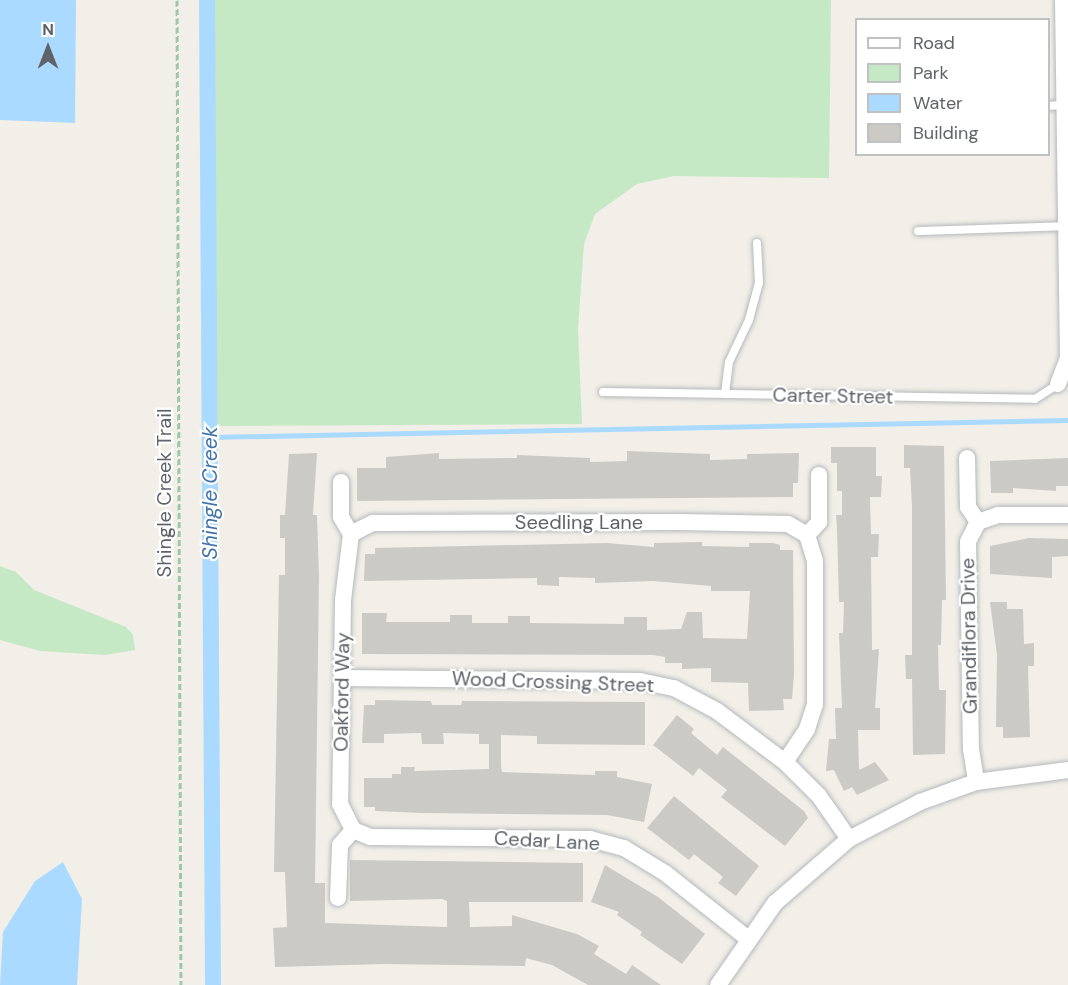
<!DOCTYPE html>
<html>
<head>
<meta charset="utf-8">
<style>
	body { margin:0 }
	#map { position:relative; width:1068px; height:985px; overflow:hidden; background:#f1efe8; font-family:"DM Sans",sans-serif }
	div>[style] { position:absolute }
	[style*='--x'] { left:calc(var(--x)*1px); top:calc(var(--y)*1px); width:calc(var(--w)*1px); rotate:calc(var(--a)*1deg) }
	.green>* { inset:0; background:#c5e8c5 }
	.water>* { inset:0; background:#aadaff }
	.stream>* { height:4.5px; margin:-2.25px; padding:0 2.25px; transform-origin:2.25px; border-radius:2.25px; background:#aadaff }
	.canal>* { height:16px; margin:-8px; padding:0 8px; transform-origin:8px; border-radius:8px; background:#aadaff }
	.building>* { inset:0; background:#cccac5 }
	.path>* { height:3px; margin-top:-1.5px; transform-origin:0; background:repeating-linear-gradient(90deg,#9cc7a9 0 6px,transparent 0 9px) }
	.roads { filter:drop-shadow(0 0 2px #b5b8bc) drop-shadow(0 0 2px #b5b8bc) }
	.lane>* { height:8px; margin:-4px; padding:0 4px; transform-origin:4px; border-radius:4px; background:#fff }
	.street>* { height:16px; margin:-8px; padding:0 8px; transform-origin:8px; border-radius:8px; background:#fff }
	span { translate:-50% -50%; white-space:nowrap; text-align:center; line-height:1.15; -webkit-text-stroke:4.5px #fff; paint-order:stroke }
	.street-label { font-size:20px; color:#5f6368 }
	.water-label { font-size:21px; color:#4174aa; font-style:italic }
	.legend { position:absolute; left:855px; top:18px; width:195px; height:138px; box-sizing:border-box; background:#fff; border:2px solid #bfc1c3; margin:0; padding:8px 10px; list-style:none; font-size:18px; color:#5f6368 }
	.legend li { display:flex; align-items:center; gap:12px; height:30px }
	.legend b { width:30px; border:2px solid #bfc1c3 }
	.north { position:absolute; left:18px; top:18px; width:60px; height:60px; -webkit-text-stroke:4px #fff; paint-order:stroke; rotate:0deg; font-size:16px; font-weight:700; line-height:24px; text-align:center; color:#5f6368 }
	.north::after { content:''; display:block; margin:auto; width:21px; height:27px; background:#5f6368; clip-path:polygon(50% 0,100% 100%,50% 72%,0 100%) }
</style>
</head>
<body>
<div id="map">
	<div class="green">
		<i style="clip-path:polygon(207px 0,831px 0,829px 178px,674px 176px,637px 184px,595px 214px,584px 244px,578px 329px,582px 424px,210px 426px)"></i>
		<i style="clip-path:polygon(0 566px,16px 572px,34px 590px,126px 627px,133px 635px,135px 650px,105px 655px,40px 651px,0 640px)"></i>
	</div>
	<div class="water">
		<i style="clip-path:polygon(0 0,76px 0,75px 123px,0 120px)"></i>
		<i style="clip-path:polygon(63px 862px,82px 899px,77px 985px,0 985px,3px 932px,35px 881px)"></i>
	</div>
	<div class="stream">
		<i style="--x:210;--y:437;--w:858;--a:-1.14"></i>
	</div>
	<div class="canal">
		<i style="--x:207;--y:0;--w:985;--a:89.65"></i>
	</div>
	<div class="building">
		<i style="clip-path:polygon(904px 445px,944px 446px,946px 600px,942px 600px,941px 645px,938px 645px,939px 690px,946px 690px,945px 754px,913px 755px,912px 679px,906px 679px,905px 655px,912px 655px,912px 507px,910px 468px,904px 468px)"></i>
		<i style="clip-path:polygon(831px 447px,876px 447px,876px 476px,882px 476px,881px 497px,870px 497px,871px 534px,879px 534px,878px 557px,871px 557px,872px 650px,879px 649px,875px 708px,880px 708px,880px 730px,858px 730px,859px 770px,875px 762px,889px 780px,857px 795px,852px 787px,844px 791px,834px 770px,826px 771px,829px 739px,836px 739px,835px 708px,842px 708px,839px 633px,843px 633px,844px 602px,839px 602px,837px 528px,836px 515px,842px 515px,842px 491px,837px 491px,837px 463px,831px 463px)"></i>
		<i style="clip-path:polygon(627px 451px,710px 454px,710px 460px,747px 459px,747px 454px,799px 453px,798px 483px,793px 483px,793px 497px,357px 501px,357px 468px,386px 468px,386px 457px,439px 453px,439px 459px,517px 458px,517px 455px,590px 458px,590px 462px,627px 461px)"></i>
		<i style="clip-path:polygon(317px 453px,313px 515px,317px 515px,319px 576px,315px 883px,325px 883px,325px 923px,447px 927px,447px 901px,442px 899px,350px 901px,350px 860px,583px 863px,583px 902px,469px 902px,470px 927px,512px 926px,512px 915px,577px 934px,599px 946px,594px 954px,626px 974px,632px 965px,661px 985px,588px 985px,552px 965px,526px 958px,525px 966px,385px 964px,275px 967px,273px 928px,287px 927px,285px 872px,274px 872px,279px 575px,285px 575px,285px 538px,280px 538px,280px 515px,285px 515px,289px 454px)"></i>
		<i style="clip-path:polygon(1068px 458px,1068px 486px,1056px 486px,1056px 491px,1013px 488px,1013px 493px,991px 493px,990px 461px)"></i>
		<i style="clip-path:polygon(1029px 538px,1068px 539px,1068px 556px,1052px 557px,1052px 578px,990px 574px,990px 546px)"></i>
		<i style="clip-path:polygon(702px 542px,702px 546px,749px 547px,749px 543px,773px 543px,780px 545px,780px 550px,793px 550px,794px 674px,792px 699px,783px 699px,784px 710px,749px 711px,748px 683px,711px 682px,711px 668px,682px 669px,682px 663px,665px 663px,665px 657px,653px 655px,362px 654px,362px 613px,387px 613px,386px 622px,450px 622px,450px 615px,472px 615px,472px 623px,508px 623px,508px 616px,530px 616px,530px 623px,624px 624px,624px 617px,647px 617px,647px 630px,681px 629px,687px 612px,702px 612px,703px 638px,747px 639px,750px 591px,711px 591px,711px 586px,653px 581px,595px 583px,595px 578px,559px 577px,559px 586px,537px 585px,537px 578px,364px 581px,365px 554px,375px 554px,375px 548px,607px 543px,654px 547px,654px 543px)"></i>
		<i style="clip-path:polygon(990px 602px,1007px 602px,1007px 609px,1023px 609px,1024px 644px,1034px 643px,1034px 666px,1028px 666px,1030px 737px,1003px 738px,1003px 727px,996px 727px,997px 655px)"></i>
		<i style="clip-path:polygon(375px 700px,431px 701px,432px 705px,461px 705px,462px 701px,645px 702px,645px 745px,537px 744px,537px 736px,501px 735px,501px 766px,502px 772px,595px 775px,595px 771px,617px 771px,617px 777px,652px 784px,644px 822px,607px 815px,422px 813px,375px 811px,375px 807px,364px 807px,364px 778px,392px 778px,392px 774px,401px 774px,401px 767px,415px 767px,414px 771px,489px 769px,489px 744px,479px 744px,479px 734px,443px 733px,444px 744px,422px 744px,421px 733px,384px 734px,384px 743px,362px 743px,364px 705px,375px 705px)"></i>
		<i style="clip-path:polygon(677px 715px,694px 729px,691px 733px,717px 755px,723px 747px,804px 811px,808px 818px,785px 846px,721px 797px,727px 790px,699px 768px,693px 776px,653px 745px)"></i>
		<i style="clip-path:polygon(674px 796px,759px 866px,736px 896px,718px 883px,723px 877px,694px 854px,689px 860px,647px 828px)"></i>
		<i style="clip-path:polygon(605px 865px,658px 897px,705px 934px,682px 964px,640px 935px,642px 932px,617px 915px,619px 912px,591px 902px)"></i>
	</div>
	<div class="path">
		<i style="--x:177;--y:0;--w:985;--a:89.77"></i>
	</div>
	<div class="roads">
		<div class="lane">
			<i style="--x:1048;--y:106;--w:16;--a:-4"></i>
			<i style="--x:918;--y:231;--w:147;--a:-1.9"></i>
			<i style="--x:603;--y:392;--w:432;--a:0.9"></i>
			<i style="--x:1035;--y:399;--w:27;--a:-33"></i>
			<i style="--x:725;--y:394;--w:32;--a:-83"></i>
			<i style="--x:729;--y:362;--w:47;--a:-64.5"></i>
			<i style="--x:749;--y:320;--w:38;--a:-75"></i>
			<i style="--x:759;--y:283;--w:40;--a:-92.9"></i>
		</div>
		<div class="street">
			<i style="--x:1058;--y:384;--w:28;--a:-69"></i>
			<i style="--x:1068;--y:358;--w:358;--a:-90.8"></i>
			<i style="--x:967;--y:458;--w:49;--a:88.8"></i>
			<i style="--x:968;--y:507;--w:18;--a:56"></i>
			<i style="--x:978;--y:522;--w:22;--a:117"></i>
			<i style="--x:968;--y:542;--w:207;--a:89.2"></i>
			<i style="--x:971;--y:749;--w:33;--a:81"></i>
			<i style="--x:341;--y:482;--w:35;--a:90"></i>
			<i style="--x:341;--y:517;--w:20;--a:60"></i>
			<i style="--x:351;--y:534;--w:66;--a:96.9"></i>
			<i style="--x:343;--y:600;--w:204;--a:90.8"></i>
			<i style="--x:340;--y:804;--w:29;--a:63"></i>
			<i style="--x:978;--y:522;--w:21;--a:-19"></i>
			<i style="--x:998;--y:515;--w:70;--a:0"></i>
			<i style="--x:351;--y:534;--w:25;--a:-27"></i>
			<i style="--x:373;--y:523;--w:307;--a:-0.2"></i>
			<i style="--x:680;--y:522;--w:108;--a:1.1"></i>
			<i style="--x:788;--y:524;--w:22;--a:30"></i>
			<i style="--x:807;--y:535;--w:18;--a:-47"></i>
			<i style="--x:819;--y:522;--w:47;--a:-90"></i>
			<i style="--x:342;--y:678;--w:298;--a:0.6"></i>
			<i style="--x:640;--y:681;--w:35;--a:12"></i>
			<i style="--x:674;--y:688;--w:49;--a:28.1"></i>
			<i style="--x:717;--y:711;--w:85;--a:36.9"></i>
			<i style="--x:785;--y:762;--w:48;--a:45"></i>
			<i style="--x:819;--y:796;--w:52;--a:55.1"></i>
			<i style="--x:785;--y:762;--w:40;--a:-56"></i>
			<i style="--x:807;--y:729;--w:26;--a:-72"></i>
			<i style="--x:815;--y:704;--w:143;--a:-90"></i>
			<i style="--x:815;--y:561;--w:27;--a:-107"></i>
			<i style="--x:353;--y:830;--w:18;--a:22"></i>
			<i style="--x:370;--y:837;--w:220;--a:0.5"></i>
			<i style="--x:590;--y:839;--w:35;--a:15"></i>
			<i style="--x:624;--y:848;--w:48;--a:31.4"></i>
			<i style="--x:665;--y:873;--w:105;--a:38.4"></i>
			<i style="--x:338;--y:898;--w:53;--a:-87.8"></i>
			<i style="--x:340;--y:845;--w:20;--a:-49"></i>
			<i style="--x:718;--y:985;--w:100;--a:-55.2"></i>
			<i style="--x:775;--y:903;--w:98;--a:-40.9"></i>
			<i style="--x:849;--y:839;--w:80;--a:-27.5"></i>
			<i style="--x:920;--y:802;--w:59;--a:-19.7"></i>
			<i style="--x:976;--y:782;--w:93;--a:-7.4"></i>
		</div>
	</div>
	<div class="street-label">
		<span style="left:833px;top:396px;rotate:1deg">Carter Street</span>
		<span style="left:164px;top:493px;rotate:-90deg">Shingle Creek Trail</span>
		<span style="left:579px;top:522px">Seedling Lane</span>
		<span style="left:969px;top:636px;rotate:-91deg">Grandiflora Drive</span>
		<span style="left:553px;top:682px;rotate:2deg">Wood Crossing Street</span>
		<span style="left:342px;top:692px;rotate:-89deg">Oakford Way</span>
		<span style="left:547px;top:841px;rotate:3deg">Cedar Lane</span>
	</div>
	<div class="water-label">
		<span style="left:210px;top:493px;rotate:-90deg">Shingle Creek</span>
	</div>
	<ul class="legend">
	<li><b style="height:8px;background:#fff"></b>Road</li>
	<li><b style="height:16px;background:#c5e8c5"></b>Park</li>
	<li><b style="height:16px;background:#aadaff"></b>Water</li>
	<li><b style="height:16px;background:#cccac5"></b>Building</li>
	</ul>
	<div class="north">N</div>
</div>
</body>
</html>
